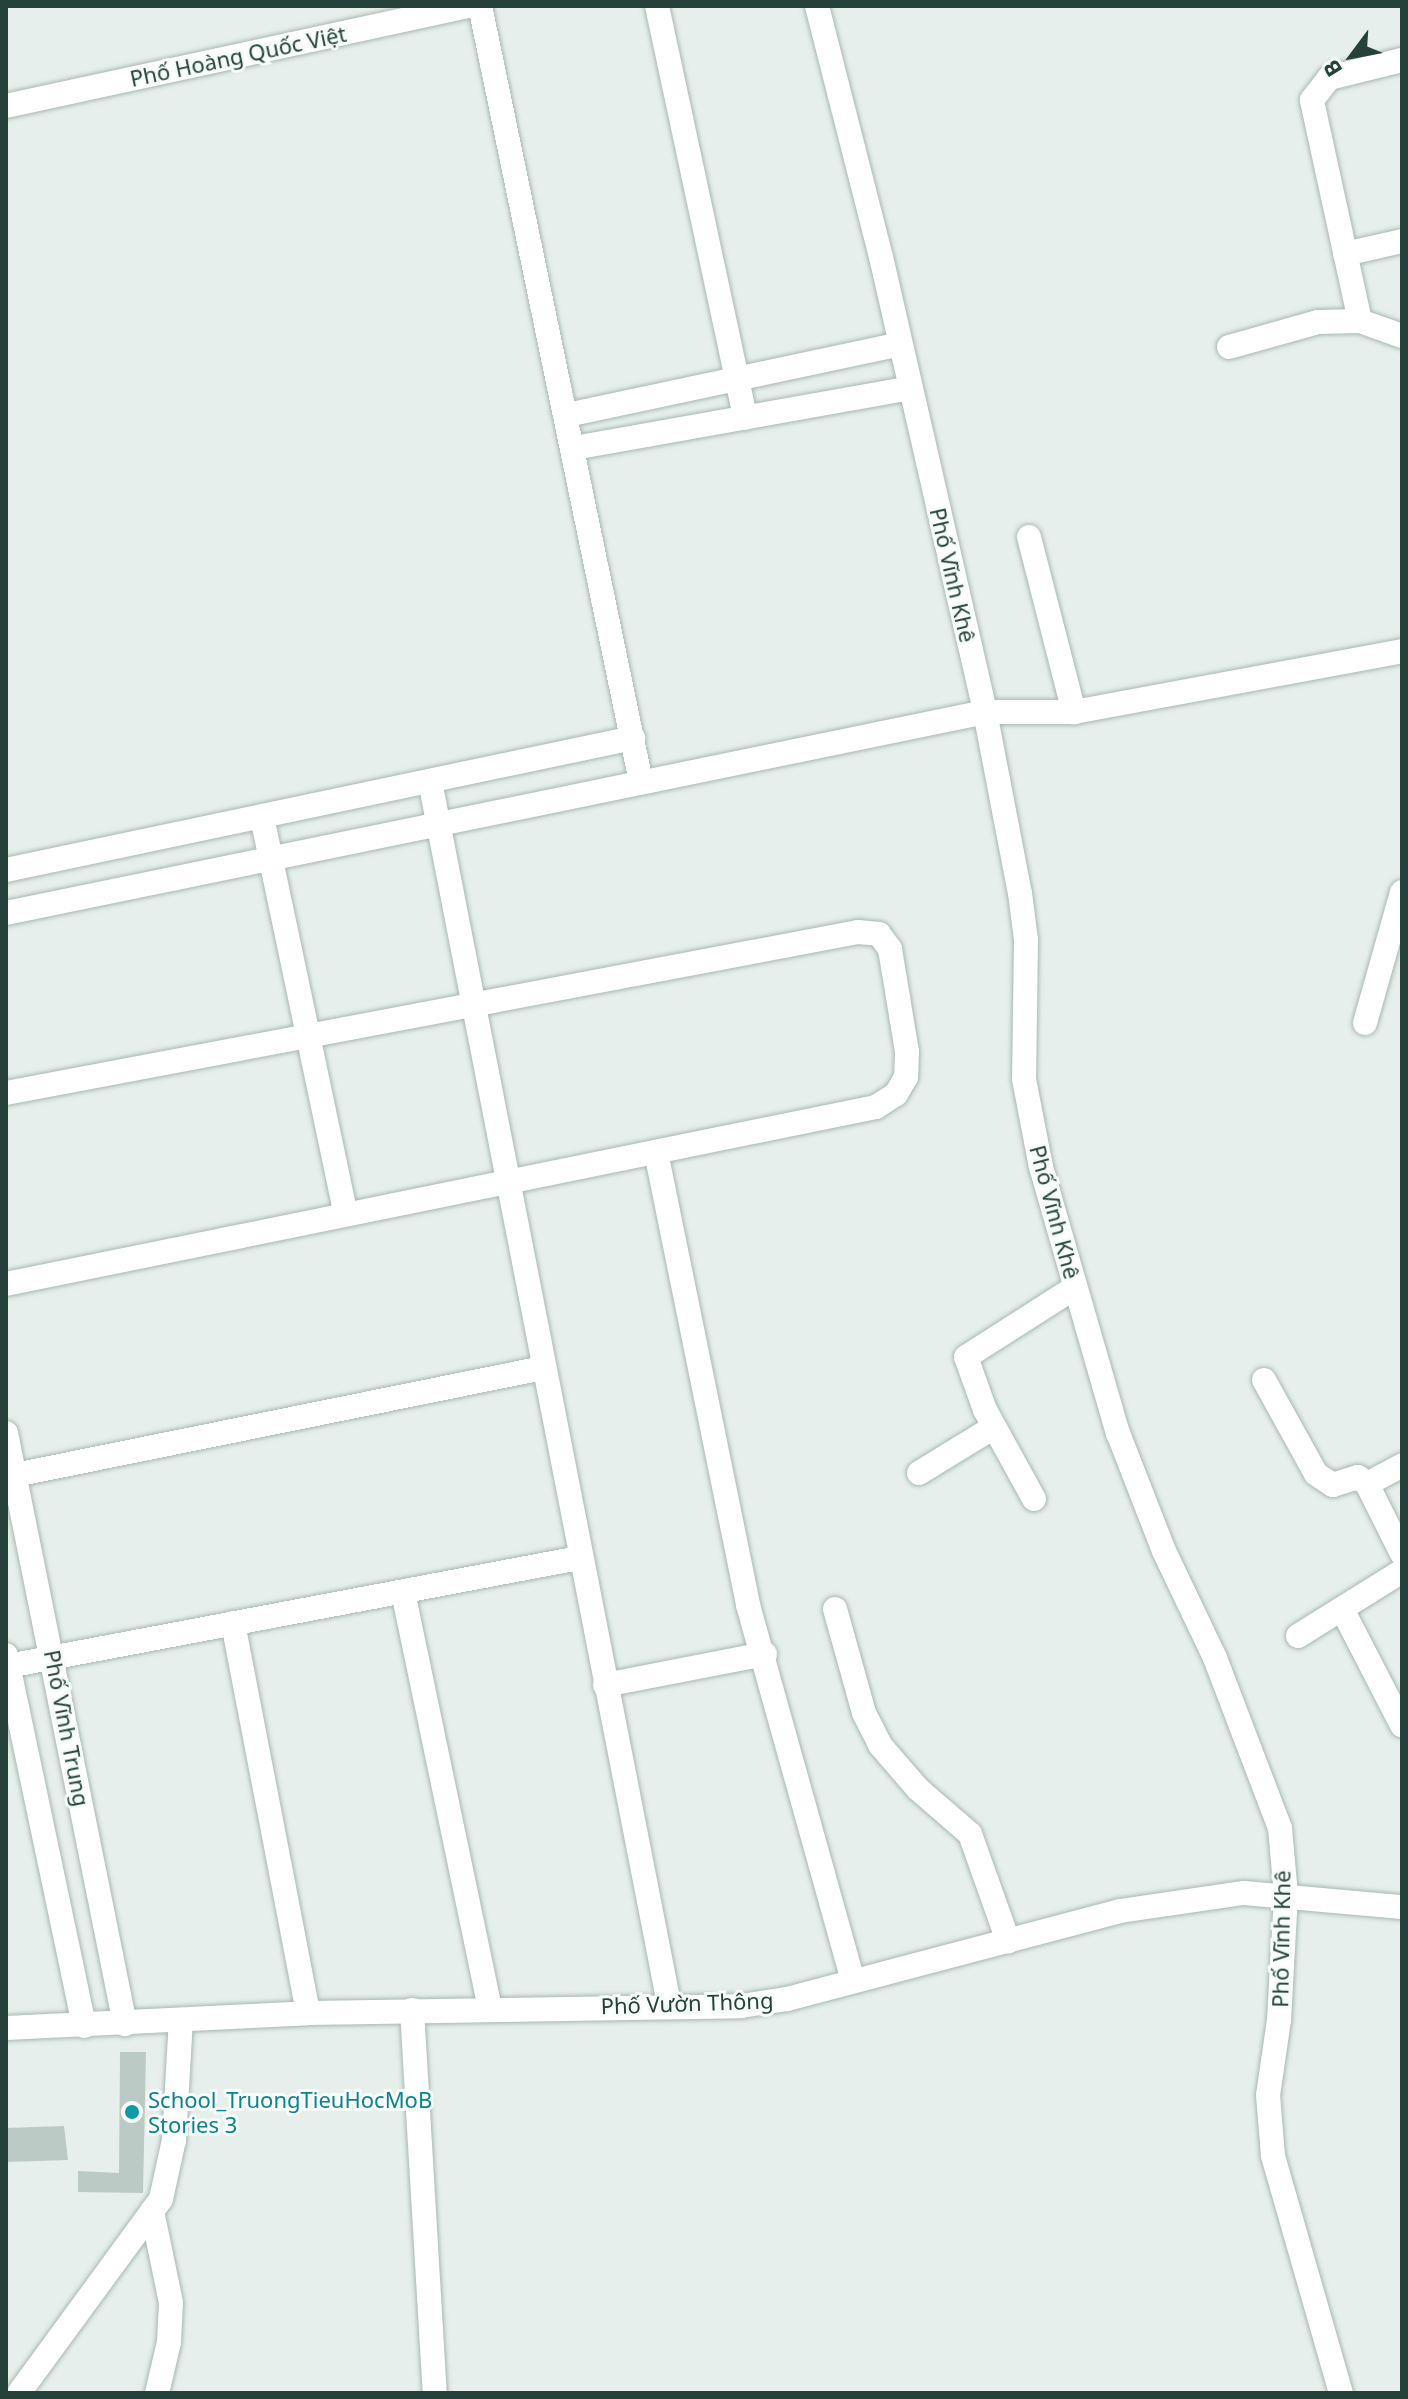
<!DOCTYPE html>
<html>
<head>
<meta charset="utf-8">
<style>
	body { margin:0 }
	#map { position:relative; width:1408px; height:2399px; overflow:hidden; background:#e6efeb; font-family:"Noto Sans",sans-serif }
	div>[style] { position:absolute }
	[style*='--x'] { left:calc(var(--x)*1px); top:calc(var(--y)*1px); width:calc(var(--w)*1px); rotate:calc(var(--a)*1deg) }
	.building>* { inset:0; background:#bbcac4 }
	.roads { filter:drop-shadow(0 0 2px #a8b8b2) drop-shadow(0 0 2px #a8b8b2) }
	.minor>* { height:24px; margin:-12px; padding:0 12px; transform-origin:12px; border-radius:12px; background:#fff }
	.dots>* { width:22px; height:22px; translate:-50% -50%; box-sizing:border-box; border:4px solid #f7fbf9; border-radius:50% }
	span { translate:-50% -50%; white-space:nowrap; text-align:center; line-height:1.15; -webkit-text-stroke:6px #f7fbf9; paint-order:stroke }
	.street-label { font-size:22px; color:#24423a }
	.culture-label { font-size:22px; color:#0d838f }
	.left { translate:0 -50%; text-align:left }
	.frame { position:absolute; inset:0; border:8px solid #24423a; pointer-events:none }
	.north { position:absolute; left:1312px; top:16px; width:80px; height:80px; -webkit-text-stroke:6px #f7fbf9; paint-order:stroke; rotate:238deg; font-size:22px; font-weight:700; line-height:32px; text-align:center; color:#24423a }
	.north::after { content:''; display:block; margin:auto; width:28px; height:36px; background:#24423a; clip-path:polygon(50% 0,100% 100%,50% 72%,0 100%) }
</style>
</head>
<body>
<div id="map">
	<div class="building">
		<i style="clip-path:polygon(120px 2052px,146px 2052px,143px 2193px,78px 2192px,78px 2171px,119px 2173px)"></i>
		<i style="clip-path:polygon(64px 2126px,68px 2160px,6px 2162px,6px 2128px)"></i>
	</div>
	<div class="roads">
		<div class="minor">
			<i style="--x:480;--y:6;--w:793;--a:78.28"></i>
			<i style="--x:657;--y:6;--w:421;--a:77.9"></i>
			<i style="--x:817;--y:6;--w:259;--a:75.7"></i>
			<i style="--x:881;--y:257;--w:467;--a:77.1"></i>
			<i style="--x:985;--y:712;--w:184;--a:79.1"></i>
			<i style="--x:1020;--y:893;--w:47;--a:82.7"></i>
			<i style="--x:1026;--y:940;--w:139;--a:90.8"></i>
			<i style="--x:1024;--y:1079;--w:90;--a:79.1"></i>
			<i style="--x:1041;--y:1167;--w:277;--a:73.9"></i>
			<i style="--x:1118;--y:1433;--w:127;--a:68.7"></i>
			<i style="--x:1164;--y:1551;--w:119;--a:64.5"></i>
			<i style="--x:1215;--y:1658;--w:182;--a:69.1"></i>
			<i style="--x:1280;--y:1828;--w:67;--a:84.9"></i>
			<i style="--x:1286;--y:1895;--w:125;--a:93.2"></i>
			<i style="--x:1279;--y:2020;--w:76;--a:98.3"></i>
			<i style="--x:1268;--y:2095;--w:61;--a:85.3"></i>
			<i style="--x:1273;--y:2156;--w:247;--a:74"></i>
			<i style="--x:6;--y:106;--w:475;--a:-12.2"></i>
			<i style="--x:1345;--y:254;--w:58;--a:-12.8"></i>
			<i style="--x:1360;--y:321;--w:226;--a:-102.3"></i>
			<i style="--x:1312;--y:100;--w:28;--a:-52"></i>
			<i style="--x:1329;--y:78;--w:75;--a:-13.9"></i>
			<i style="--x:1229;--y:347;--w:92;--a:-15.7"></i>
			<i style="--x:1318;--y:322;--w:42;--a:-1.4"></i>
			<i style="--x:1360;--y:321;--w:45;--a:19.7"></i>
			<i style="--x:567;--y:415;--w:340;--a:-12"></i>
			<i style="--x:574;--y:448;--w:341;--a:-10.1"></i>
			<i style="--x:1029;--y:537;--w:181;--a:75.6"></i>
			<i style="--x:430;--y:781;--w:1246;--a:78.94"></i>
			<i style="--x:262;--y:817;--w:406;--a:78.1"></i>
			<i style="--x:6;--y:870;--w:641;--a:-11.89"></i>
			<i style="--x:6;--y:913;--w:999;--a:-11.6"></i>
			<i style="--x:985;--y:712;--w:89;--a:0"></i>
			<i style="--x:1074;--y:712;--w:334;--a:-10.5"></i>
			<i style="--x:1365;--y:1023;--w:136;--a:-74.2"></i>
			<i style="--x:6;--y:1093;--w:867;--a:-10.7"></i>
			<i style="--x:858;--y:932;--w:21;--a:5"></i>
			<i style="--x:879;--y:934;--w:19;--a:54"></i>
			<i style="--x:890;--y:949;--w:104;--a:80.6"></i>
			<i style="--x:907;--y:1052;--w:25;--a:92"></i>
			<i style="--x:906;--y:1077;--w:20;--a:120"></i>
			<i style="--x:896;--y:1094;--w:24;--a:147"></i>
			<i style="--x:876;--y:1107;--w:888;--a:168.5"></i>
			<i style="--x:656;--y:1152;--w:462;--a:78.5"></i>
			<i style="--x:748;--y:1605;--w:390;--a:74.4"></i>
			<i style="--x:1264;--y:1380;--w:107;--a:61"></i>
			<i style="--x:1316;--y:1474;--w:20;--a:33"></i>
			<i style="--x:1333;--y:1485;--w:26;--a:-18"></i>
			<i style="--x:1358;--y:1477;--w:11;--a:38"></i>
			<i style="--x:1367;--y:1484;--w:78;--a:63.4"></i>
			<i style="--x:6;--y:1433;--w:603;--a:78.62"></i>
			<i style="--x:919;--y:1473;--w:88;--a:-31.5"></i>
			<i style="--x:15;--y:1475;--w:539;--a:-11.46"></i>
			<i style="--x:1367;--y:1484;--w:40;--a:-28"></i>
			<i style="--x:1034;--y:1499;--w:102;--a:-118.8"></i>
			<i style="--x:985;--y:1410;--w:56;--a:-109.7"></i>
			<i style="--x:966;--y:1357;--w:128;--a:-32.6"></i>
			<i style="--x:403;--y:1592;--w:425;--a:78.2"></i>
			<i style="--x:835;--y:1609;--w:108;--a:74.4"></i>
			<i style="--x:864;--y:1713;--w:36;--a:63"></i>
			<i style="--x:880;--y:1745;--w:58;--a:49.2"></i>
			<i style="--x:918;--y:1789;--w:69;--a:40.9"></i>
			<i style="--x:970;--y:1834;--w:114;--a:70.4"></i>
			<i style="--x:1342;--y:1609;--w:131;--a:62.7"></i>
			<i style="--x:233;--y:1623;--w:397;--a:79.1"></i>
			<i style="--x:1298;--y:1636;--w:123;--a:-32"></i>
			<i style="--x:6;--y:1655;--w:379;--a:78.1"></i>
			<i style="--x:8;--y:1666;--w:581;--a:-10.71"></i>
			<i style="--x:605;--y:1685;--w:163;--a:-11"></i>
			<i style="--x:412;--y:2010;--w:384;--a:86.6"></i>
			<i style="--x:6;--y:2028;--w:302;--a:-2.8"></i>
			<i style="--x:308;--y:2013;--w:433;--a:-0.9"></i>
			<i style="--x:741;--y:2006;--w:47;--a:-8.7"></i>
			<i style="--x:787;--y:1999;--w:344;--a:-14.8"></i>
			<i style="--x:1120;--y:1911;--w:125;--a:-8.3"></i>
			<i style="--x:1244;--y:1893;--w:159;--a:5.1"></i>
			<i style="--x:152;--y:2211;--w:94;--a:78.3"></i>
			<i style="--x:171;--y:2303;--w:39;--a:93"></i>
			<i style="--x:169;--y:2342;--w:52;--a:103.2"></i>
			<i style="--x:19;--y:2393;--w:240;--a:-53.8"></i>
			<i style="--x:161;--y:2199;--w:60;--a:-77.6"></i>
			<i style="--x:174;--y:2140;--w:120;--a:-86.7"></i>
		</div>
	</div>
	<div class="dots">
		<i style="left:132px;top:2112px;background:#0f9aa8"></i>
	</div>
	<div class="street-label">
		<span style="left:238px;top:56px;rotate:-12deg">Phố Hoàng Quốc Việt</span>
		<span style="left:953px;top:575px;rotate:77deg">Phố Vĩnh Khê</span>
		<span style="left:1055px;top:1212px;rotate:75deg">Phố Vĩnh Khê</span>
		<span style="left:67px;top:1728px;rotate:79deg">Phố Vĩnh Trung</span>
		<span style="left:1281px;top:1939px;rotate:-89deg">Phố Vĩnh Khê</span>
		<span style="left:687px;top:2003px;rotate:-2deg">Phố Vườn Thông</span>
	</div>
	<div class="culture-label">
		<span class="left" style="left:148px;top:2112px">School_TruongTieuHocMoB<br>Stories 3</span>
	</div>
	<div class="frame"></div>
	<div class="north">B</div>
</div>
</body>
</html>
